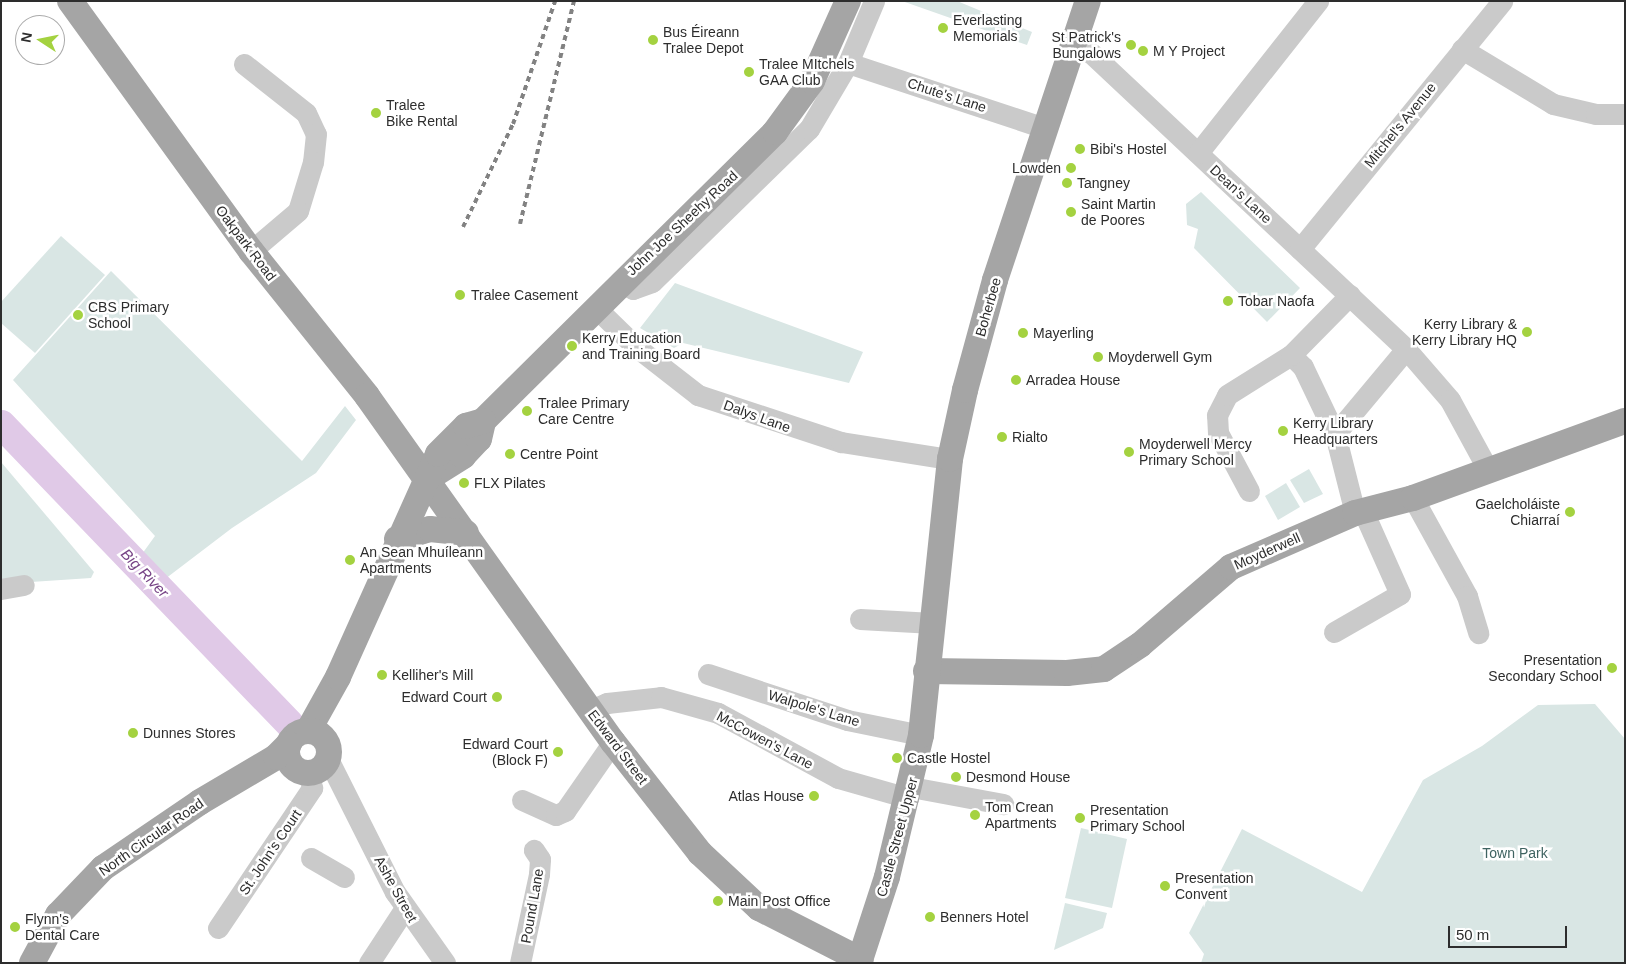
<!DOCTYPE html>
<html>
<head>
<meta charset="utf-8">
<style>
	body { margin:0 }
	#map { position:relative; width:1626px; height:964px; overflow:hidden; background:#fff; font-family:Helvetica,sans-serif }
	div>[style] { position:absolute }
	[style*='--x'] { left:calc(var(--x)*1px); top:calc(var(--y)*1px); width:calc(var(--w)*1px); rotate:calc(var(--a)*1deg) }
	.green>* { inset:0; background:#d9e6e4 }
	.river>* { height:29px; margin:-14.5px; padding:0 14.5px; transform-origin:14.5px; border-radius:14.5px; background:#e0c9e7 }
	.minor>* { height:21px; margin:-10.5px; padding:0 10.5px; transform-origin:10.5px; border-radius:10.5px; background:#cacaca }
	.major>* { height:26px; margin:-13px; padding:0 13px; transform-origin:13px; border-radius:13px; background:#a5a5a5 }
	.major>.ring { margin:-13px; padding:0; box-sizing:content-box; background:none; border:26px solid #a5a5a5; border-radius:50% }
	.rail>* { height:4px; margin-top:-2px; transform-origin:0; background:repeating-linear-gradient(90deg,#828282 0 5px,transparent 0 9px) }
	.dots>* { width:14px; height:14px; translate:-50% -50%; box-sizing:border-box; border:2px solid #fff; border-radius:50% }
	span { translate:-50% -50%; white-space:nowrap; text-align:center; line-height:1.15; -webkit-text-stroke:5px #fff; paint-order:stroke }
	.poi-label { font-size:14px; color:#2d2d2d }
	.left { translate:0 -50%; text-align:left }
	.right { translate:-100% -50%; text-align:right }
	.street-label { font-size:14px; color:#2d2d2d }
	.park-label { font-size:14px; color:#3f6361 }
	.water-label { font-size:15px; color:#774486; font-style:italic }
	.frame { position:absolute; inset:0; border:2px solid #2d2d2d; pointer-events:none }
	.north { position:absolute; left:15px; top:15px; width:50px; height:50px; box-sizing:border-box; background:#fff; border:1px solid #ababab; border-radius:50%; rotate:281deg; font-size:14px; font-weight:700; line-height:20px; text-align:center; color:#2d2d2d }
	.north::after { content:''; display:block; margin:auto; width:18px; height:22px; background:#a4d240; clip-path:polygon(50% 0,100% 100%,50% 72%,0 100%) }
	.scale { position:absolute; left:1448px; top:926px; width:119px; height:22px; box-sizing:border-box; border:2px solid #2d2d2d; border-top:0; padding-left:6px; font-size:15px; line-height:18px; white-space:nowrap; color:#2d2d2d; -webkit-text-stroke:4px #fff; paint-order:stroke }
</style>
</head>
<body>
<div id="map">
	<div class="green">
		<i style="clip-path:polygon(902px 1px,957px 1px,1032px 32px,1027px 45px)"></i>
		<i style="clip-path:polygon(1201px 192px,1300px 288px,1267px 322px,1194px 248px,1198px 229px,1187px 225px,1186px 204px)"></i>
		<i style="clip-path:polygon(61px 236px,105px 275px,35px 353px,1px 323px,1px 302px)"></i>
		<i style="clip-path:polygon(111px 271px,302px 461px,345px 406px,356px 420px,316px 473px,232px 528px,165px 579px,142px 554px,155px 536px,13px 380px)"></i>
		<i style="clip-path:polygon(675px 283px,863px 352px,849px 383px,683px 343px,674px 348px,640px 328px)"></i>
		<i style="clip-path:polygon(1px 462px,94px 572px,91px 578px,1px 584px)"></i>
		<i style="clip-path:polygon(1309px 469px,1323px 494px,1304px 503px,1290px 480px)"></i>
		<i style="clip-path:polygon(1286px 483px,1300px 507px,1278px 520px,1265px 496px)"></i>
		<i style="clip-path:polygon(1595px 704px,1625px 739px,1625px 963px,1201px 963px,1204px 954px,1189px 933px,1242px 829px,1362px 892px,1423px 780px,1482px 746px,1538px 705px)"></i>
		<i style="clip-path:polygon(1081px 828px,1127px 839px,1112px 908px,1065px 898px)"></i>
		<i style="clip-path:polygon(1065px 903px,1107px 913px,1103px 928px,1054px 950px)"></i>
	</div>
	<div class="river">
		<i style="--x:1;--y:424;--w:415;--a:46.1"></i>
	</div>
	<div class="minor">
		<i style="--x:1073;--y:44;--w:20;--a:27"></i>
		<i style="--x:1091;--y:53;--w:432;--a:43.2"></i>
		<i style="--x:1406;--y:349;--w:67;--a:49.2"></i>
		<i style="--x:1450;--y:400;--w:77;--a:61.4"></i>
		<i style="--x:1462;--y:49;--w:106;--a:31.1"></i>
		<i style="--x:1553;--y:104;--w:44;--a:13.1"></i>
		<i style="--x:1596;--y:114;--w:29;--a:0"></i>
		<i style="--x:848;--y:63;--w:207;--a:18.3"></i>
		<i style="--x:244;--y:64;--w:79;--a:38.3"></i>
		<i style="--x:306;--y:113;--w:23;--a:65"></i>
		<i style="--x:316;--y:134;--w:28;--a:96"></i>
		<i style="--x:313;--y:162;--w:51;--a:107"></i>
		<i style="--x:298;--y:211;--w:62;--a:139.6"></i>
		<i style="--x:1198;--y:153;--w:194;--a:-51.7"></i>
		<i style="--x:1300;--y:249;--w:320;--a:-50.8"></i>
		<i style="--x:620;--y:281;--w:15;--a:32"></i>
		<i style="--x:633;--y:289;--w:20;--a:-20"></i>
		<i style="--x:652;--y:282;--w:219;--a:-44.3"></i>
		<i style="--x:809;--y:129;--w:77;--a:-59.4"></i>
		<i style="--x:848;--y:63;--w:67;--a:-67.2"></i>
		<i style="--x:595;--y:307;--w:56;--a:44.3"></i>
		<i style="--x:635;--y:346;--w:80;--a:37.9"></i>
		<i style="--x:698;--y:395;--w:151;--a:18.2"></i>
		<i style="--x:841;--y:442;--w:110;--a:8.9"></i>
		<i style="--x:1291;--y:355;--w:17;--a:45"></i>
		<i style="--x:1303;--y:367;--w:74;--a:64.5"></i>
		<i style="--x:1335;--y:434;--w:81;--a:75.8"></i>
		<i style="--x:1335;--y:434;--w:111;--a:-50.1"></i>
		<i style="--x:1249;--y:491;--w:66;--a:-118.1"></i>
		<i style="--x:1218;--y:433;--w:18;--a:-93"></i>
		<i style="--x:1217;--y:415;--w:22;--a:-63"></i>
		<i style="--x:1227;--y:395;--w:75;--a:-32"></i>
		<i style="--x:1291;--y:355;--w:84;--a:-45.5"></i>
		<i style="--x:1413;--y:498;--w:112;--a:61.1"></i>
		<i style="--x:1467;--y:596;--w:39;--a:73"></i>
		<i style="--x:1;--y:589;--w:23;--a:-10"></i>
		<i style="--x:860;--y:619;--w:73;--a:3.1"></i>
		<i style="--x:1334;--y:632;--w:76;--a:-29.9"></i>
		<i style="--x:1400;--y:594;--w:91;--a:-114"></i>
		<i style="--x:708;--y:674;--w:146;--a:18.3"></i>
		<i style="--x:847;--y:720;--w:76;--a:11.5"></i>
		<i style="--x:591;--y:710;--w:17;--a:-24"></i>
		<i style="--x:607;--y:703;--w:54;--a:-6.3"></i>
		<i style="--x:661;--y:697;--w:59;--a:15.7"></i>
		<i style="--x:718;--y:713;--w:136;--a:28.4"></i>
		<i style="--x:838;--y:778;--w:73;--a:15.9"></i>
		<i style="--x:328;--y:759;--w:149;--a:63.3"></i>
		<i style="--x:395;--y:892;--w:87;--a:54.8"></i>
		<i style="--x:911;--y:787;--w:94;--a:10.5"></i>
		<i style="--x:522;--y:800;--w:37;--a:24"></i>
		<i style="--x:556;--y:815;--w:10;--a:-24"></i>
		<i style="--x:565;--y:811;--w:84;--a:-55.2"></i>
		<i style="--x:311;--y:858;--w:38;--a:30"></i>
		<i style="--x:218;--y:928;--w:169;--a:-56.1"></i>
		<i style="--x:312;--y:788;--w:15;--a:-101"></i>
		<i style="--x:369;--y:963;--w:66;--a:-56.8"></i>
		<i style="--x:520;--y:963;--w:91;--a:-77.9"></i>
		<i style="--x:539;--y:874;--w:15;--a:-86"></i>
		<i style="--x:540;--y:859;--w:11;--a:-124"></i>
	</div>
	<div class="major">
		<i style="--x:70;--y:1;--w:309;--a:54.1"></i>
		<i style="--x:251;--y:251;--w:186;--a:51.3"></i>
		<i style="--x:367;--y:396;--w:425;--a:54.6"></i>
		<i style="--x:613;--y:742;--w:141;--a:51.9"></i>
		<i style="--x:700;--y:853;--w:81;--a:43"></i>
		<i style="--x:759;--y:908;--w:114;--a:27"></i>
		<i style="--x:430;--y:477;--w:39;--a:-32"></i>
		<i style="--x:463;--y:456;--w:23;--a:-47"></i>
		<i style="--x:479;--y:439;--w:18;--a:-77"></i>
		<i style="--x:483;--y:421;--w:411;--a:-44.7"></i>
		<i style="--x:775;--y:132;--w:63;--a:-54"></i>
		<i style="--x:812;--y:81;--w:88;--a:-65.8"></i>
		<i style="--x:397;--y:539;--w:34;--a:-17"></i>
		<i style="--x:430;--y:529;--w:36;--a:6"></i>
		<i style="--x:926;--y:671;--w:141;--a:0.8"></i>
		<i style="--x:1067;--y:673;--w:37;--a:-6"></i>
		<i style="--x:1104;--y:669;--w:43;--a:-33.7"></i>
		<i style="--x:1140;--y:645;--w:120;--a:-40.6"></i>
		<i style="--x:1231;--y:567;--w:135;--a:-23.5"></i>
		<i style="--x:1355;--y:513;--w:60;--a:-14.5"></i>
		<i style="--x:1413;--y:498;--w:226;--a:-20"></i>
		<i style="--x:308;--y:731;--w:62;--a:-60.9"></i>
		<i style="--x:338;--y:677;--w:244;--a:-65.8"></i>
		<i style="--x:438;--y:454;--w:40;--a:-45"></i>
		<i style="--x:466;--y:426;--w:18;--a:-16"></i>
		<i class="ring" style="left:287px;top:731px;width:16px;height:16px"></i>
		<i style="--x:32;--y:963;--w:55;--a:-61.6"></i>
		<i style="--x:58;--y:915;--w:65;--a:-46.2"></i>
		<i style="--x:103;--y:868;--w:117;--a:-34.2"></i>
		<i style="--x:200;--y:802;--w:88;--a:-30.6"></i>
		<i style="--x:276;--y:757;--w:18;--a:-45"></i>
		<i style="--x:859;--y:963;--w:90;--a:-72"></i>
		<i style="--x:887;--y:877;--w:146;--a:-76.5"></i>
		<i style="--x:921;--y:735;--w:278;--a:-84"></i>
		<i style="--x:950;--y:459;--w:71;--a:-77.7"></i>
		<i style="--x:965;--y:390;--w:114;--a:-74.7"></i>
		<i style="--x:995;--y:280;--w:294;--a:-71.6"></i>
	</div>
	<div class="rail">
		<i style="--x:520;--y:224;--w:229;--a:-76.4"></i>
		<i style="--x:463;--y:227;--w:114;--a:-64.1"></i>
		<i style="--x:513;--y:124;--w:130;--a:-71.1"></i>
	</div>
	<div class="dots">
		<i style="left:943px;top:28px;background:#a4d240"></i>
		<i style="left:653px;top:40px;background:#a4d240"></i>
		<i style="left:1131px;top:45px;background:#a4d240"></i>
		<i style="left:1143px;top:51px;background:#a4d240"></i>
		<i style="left:749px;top:72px;background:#a4d240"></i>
		<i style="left:376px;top:113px;background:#a4d240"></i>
		<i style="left:1080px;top:149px;background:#a4d240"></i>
		<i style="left:1071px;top:168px;background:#a4d240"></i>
		<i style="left:1067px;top:183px;background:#a4d240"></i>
		<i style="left:1071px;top:212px;background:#a4d240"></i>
		<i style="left:460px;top:295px;background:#a4d240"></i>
		<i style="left:1228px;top:301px;background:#a4d240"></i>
		<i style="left:78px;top:315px;background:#a4d240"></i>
		<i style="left:1527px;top:332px;background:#a4d240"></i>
		<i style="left:1023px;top:333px;background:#a4d240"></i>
		<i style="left:572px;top:346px;background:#a4d240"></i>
		<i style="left:1098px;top:357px;background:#a4d240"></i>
		<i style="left:1016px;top:380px;background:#a4d240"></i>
		<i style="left:527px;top:411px;background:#a4d240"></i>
		<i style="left:1283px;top:431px;background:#a4d240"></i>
		<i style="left:1002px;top:437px;background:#a4d240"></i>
		<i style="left:1129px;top:452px;background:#a4d240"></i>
		<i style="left:510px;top:454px;background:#a4d240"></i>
		<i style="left:464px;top:483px;background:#a4d240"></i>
		<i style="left:1570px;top:512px;background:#a4d240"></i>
		<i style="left:350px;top:560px;background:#a4d240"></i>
		<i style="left:1612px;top:668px;background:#a4d240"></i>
		<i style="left:382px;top:675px;background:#a4d240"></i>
		<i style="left:497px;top:697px;background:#a4d240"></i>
		<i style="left:133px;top:733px;background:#a4d240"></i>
		<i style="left:558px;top:752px;background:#a4d240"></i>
		<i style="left:897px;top:758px;background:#a4d240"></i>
		<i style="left:956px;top:777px;background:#a4d240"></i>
		<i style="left:814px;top:796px;background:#a4d240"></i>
		<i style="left:975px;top:815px;background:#a4d240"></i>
		<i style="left:1080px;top:818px;background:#a4d240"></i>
		<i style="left:1165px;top:886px;background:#a4d240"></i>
		<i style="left:718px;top:901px;background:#a4d240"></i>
		<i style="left:930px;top:917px;background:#a4d240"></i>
		<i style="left:15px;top:927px;background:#a4d240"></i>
	</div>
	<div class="poi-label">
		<span class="left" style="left:953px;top:28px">Everlasting<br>Memorials</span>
		<span class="left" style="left:663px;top:40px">Bus Éireann<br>Tralee Depot</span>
		<span class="right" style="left:1121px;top:45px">St Patrick's<br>Bungalows</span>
		<span class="left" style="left:1153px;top:51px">M Y Project</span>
		<span class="left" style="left:759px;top:72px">Tralee MItchels<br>GAA Club</span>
		<span class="left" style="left:386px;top:113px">Tralee<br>Bike Rental</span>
		<span class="left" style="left:1090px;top:149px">Bibi's Hostel</span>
		<span class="right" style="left:1061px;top:168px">Lowden</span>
		<span class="left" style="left:1077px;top:183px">Tangney</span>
		<span class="left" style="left:1081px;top:212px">Saint Martin<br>de Poores</span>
		<span class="left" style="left:471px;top:295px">Tralee Casement</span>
		<span class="left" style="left:1238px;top:301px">Tobar Naofa</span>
		<span class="left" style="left:88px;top:315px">CBS Primary<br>School</span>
		<span class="right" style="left:1517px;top:332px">Kerry Library &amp;<br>Kerry Library HQ</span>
		<span class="left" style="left:1033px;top:333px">Mayerling</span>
		<span class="left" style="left:582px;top:346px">Kerry Education<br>and Training Board</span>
		<span class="left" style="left:1108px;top:357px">Moyderwell Gym</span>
		<span class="left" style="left:1026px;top:380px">Arradea House</span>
		<span class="left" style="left:538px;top:411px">Tralee Primary<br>Care Centre</span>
		<span class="left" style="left:1293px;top:431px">Kerry Library<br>Headquarters</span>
		<span class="left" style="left:1012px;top:437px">Rialto</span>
		<span class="left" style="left:1139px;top:452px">Moyderwell Mercy<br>Primary School</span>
		<span class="left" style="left:520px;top:454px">Centre Point</span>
		<span class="left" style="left:474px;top:483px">FLX Pilates</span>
		<span class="right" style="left:1560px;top:512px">Gaelcholáiste<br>Chiarraí</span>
		<span class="left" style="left:360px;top:560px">An Sean Mhuíleann<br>Apartments</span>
		<span class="right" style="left:1602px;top:668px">Presentation<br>Secondary School</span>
		<span class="left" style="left:392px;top:675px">Kelliher's Mill</span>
		<span class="right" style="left:487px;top:697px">Edward Court</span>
		<span class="left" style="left:143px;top:733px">Dunnes Stores</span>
		<span class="right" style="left:548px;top:752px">Edward Court<br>(Block F)</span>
		<span class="left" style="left:907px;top:758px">Castle Hostel</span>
		<span class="left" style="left:966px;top:777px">Desmond House</span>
		<span class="right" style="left:804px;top:796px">Atlas House</span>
		<span class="left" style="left:985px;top:815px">Tom Crean<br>Apartments</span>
		<span class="left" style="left:1090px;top:818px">Presentation<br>Primary School</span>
		<span class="left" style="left:1175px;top:886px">Presentation<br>Convent</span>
		<span class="left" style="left:728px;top:901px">Main Post Office</span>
		<span class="left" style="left:940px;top:917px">Benners Hotel</span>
		<span class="left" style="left:25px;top:927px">Flynn's<br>Dental Care</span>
	</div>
	<div class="street-label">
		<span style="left:947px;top:95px;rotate:18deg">Chute's Lane</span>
		<span style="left:1400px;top:125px;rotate:-51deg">Mitchel's Avenue</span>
		<span style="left:1241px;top:194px;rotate:43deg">Dean's Lane</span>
		<span style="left:682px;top:223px;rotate:-43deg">John Joe Sheehy Road</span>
		<span style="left:246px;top:243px;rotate:53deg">Oakpark Road</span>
		<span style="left:988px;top:307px;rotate:-74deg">Boherbee</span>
		<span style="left:757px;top:416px;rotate:20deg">Dalys Lane</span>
		<span style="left:1267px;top:551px;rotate:-24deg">Moyderwell</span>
		<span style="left:814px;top:708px;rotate:17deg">Walpole's Lane</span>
		<span style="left:765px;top:740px;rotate:28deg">McCowen's Lane</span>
		<span style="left:618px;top:747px;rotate:53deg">Edward Street</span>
		<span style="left:151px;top:837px;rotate:-35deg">North Circular Road</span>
		<span style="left:897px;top:837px;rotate:-75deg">Castle Street Upper</span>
		<span style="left:270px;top:852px;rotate:-56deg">St. John's Court</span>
		<span style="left:396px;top:889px;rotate:61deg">Ashe Street</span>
		<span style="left:532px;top:906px;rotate:-80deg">Pound Lane</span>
	</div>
	<div class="park-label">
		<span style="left:1515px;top:853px">Town Park</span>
	</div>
	<div class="water-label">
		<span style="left:145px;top:573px;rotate:46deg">Big River</span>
	</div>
	<div class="frame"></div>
	<div class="north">N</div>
	<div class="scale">50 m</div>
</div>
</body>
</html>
